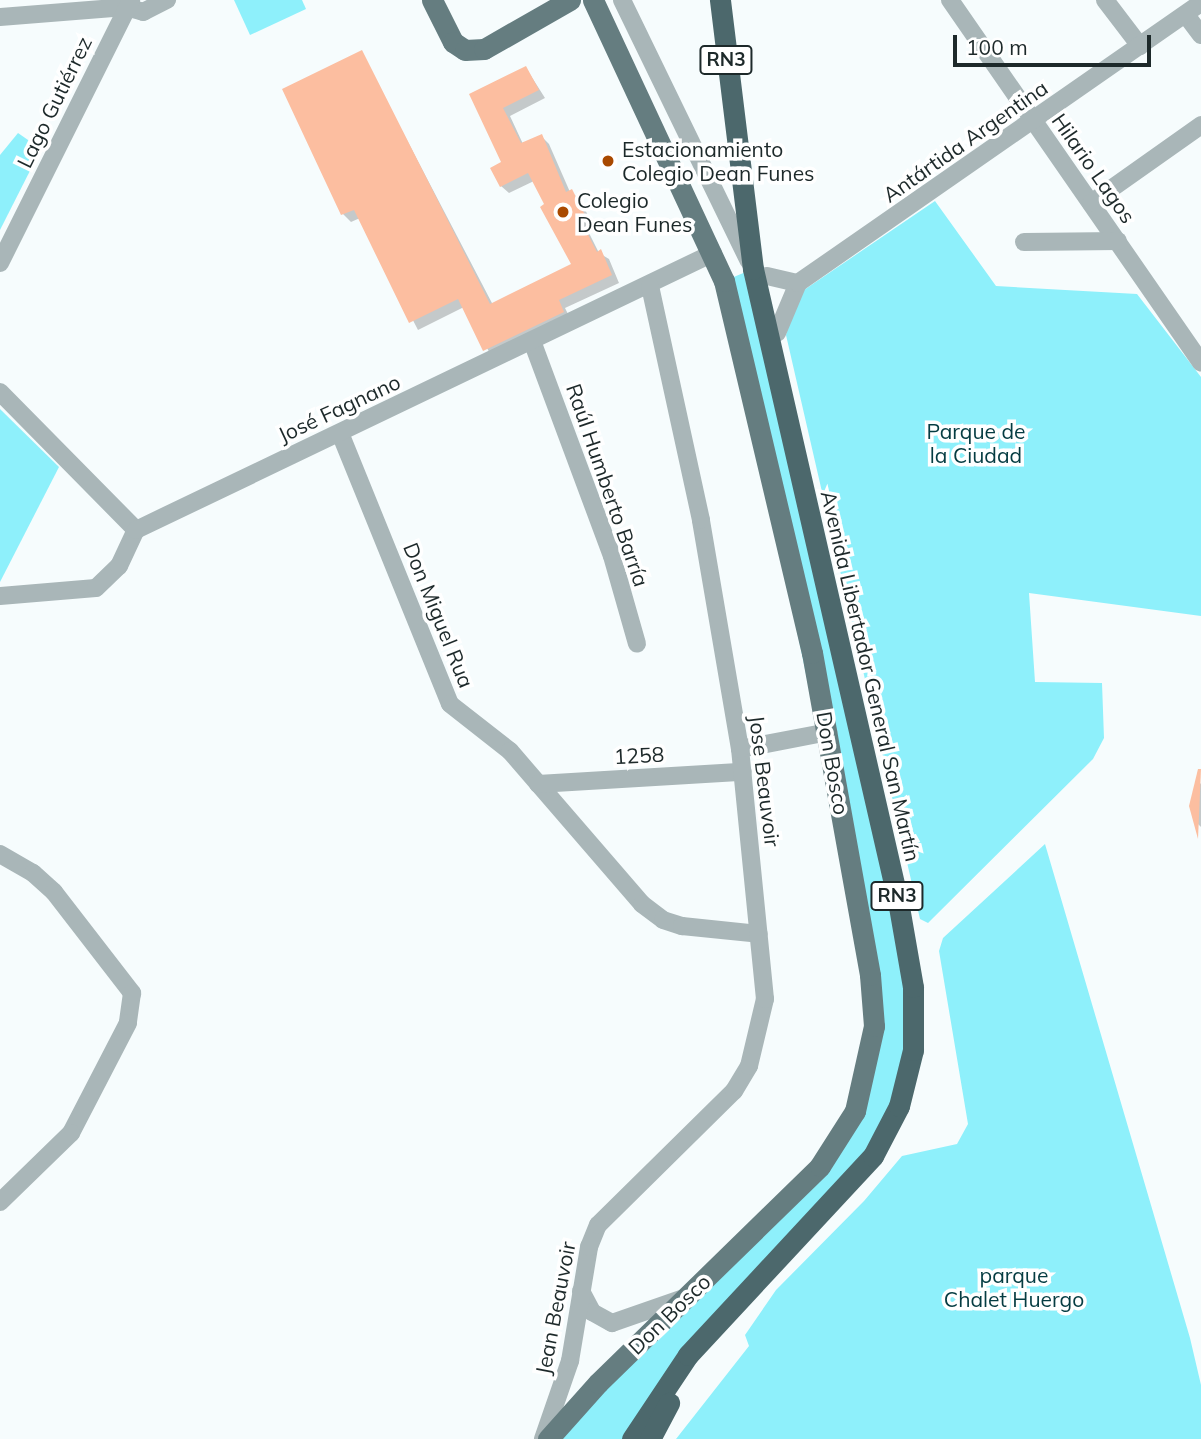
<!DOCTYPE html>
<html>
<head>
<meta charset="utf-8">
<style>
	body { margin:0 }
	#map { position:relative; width:1201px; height:1439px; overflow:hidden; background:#f6fcfd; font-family:Mulish,sans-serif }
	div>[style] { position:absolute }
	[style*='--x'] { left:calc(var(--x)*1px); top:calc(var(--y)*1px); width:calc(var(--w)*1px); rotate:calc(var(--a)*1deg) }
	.green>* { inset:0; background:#8ef0fb }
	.shadow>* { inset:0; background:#0003 }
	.building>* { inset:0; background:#fcbea0 }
	.minor>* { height:18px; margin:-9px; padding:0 9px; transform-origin:9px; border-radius:9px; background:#a9b6b8 }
	.major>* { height:21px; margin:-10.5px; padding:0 10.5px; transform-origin:10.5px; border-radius:10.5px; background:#657d80 }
	.highway>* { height:21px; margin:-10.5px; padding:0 10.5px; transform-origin:10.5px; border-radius:10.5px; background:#4c686c }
	.dots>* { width:19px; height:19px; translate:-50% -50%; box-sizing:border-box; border:4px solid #fff; border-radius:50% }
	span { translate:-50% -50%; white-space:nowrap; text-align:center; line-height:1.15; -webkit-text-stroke:7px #fff; paint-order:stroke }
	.shield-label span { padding:2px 5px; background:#fff; border:2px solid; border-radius:5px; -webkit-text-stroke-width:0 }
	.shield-label { font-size:19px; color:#1d292a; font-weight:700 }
	.street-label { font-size:21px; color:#1d292a }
	.poi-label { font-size:21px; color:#1d292a }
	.left { translate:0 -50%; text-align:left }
	.park-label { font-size:21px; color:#053c42 }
	.scale { position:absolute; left:953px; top:35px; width:198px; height:32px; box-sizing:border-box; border:4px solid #1d292a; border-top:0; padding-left:9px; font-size:21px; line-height:24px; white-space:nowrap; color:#1d292a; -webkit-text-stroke:5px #fff; paint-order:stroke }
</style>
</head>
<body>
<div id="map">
	<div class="green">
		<i style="clip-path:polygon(234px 0,302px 0,306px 9px,250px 35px)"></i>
		<i style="clip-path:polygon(18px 133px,41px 149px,0 230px,0 155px)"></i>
		<i style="clip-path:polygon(935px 201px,996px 286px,1137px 294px,1201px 377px,1201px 616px,1029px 593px,1035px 682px,1102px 683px,1104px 738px,1093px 759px,928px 923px,920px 919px,786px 335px,792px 309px,804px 290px)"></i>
		<i style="clip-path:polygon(753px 269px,915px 1013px,887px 1135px,720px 1320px,632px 1439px,548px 1439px,840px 1138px,874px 1000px,724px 281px)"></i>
		<i style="clip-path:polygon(0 409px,59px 467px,0 582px)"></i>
		<i style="clip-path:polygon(1045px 844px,1190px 1338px,1201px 1385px,1201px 1439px,676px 1439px,749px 1346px,745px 1335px,776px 1290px,864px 1201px,902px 1156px,957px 1144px,968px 1124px,939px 951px,943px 938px)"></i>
	</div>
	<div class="shadow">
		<i style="clip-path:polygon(361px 52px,493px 305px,574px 264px,534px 181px,509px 193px,501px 186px,503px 163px,471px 94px,526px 68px,545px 98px,510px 116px,523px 144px,541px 136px,549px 144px,570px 192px,579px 198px,593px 225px,587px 229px,599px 253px,609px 259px,619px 283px,565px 308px,571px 320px,492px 357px,464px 307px,418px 330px,360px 218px,351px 222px,343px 214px)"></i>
		<i style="clip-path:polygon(1201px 783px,1201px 827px,1196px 822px,1193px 792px)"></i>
	</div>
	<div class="building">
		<i style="clip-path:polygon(362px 50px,490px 304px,571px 264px,540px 207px,544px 204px,528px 173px,500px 187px,490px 168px,501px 162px,469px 94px,526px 66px,539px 90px,503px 108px,521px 143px,542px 134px,566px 192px,572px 189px,586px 217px,581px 221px,597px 252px,601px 249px,612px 275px,559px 300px,564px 312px,483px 351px,458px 299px,409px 323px,354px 210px,341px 215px,282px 89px)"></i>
		<i style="clip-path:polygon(1198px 769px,1201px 769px,1198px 839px,1189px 806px)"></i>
	</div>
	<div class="minor">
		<i style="--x:622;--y:0;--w:290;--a:64.1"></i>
		<i style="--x:950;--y:0;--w:441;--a:55.3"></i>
		<i style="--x:1105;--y:0;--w:58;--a:52.7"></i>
		<i style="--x:1186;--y:15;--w:25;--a:53"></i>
		<i style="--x:0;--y:17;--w:126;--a:-4.5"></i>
		<i style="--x:126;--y:7;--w:18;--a:16"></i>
		<i style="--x:143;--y:12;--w:27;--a:-27"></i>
		<i style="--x:1091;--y:203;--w:135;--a:-35.3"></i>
		<i style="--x:1024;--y:242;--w:94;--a:-0.6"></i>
		<i style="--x:0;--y:263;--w:294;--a:-63.5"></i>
		<i style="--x:767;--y:276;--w:32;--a:13"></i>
		<i style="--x:777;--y:333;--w:54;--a:-67.2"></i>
		<i style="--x:798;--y:283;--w:491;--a:-34.8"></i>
		<i style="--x:532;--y:341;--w:229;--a:69.6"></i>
		<i style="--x:612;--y:556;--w:91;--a:74.1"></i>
		<i style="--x:0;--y:392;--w:194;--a:45.4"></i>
		<i style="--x:340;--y:433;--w:292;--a:67.9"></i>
		<i style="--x:450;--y:704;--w:76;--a:38.1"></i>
		<i style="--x:510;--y:751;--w:202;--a:49.2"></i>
		<i style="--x:642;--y:904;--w:26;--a:37"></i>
		<i style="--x:663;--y:920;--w:20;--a:18"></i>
		<i style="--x:682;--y:926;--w:77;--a:5.9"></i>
		<i style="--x:0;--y:596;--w:96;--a:-4.8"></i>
		<i style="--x:96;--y:588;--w:32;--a:-44"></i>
		<i style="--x:119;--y:566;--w:40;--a:-65"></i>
		<i style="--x:136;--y:530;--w:640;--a:-25.64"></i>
		<i style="--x:740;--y:749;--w:90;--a:-10.9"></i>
		<i style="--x:538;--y:784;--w:205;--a:-3.4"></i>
		<i style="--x:0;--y:854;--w:38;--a:30"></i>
		<i style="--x:33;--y:873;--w:28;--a:42"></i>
		<i style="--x:54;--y:892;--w:128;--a:52.3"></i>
		<i style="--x:132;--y:993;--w:30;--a:98"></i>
		<i style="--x:128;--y:1023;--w:124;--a:117.4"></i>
		<i style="--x:71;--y:1133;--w:99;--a:135.8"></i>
		<i style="--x:581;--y:1291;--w:24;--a:62"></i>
		<i style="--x:592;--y:1312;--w:23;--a:29"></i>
		<i style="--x:612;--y:1323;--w:73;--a:-19.2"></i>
		<i style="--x:543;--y:1439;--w:83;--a:-70.9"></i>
		<i style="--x:570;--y:1361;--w:116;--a:-80.5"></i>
		<i style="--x:589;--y:1247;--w:24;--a:-68"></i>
		<i style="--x:598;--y:1225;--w:191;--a:-44.6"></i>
		<i style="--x:734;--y:1091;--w:29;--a:-59"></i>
		<i style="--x:749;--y:1066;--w:69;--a:-76.6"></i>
		<i style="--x:765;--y:999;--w:251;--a:-95.7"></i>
		<i style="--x:740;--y:749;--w:232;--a:-99.7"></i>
		<i style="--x:701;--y:520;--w:239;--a:-102.3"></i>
	</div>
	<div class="major">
		<i style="--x:432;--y:0;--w:47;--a:63.4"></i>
		<i style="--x:453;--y:42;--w:14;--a:34"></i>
		<i style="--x:465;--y:50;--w:19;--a:-3"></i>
		<i style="--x:484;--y:49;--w:99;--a:-29.7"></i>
		<i style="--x:548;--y:1439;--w:75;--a:-48.2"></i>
		<i style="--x:598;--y:1383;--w:310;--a:-44.3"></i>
		<i style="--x:820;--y:1166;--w:65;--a:-57.5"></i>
		<i style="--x:855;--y:1111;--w:87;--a:-77.4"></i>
		<i style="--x:874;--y:1026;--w:51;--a:-94.5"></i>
		<i style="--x:870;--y:975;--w:327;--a:-100.2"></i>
		<i style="--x:812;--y:653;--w:382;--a:-103.3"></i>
		<i style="--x:724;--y:281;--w:310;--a:-115"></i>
	</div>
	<div class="highway">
		<i style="--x:632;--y:1439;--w:101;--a:-56.3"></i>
		<i style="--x:688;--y:1355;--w:272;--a:-47.1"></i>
		<i style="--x:873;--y:1156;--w:56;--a:-62.5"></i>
		<i style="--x:899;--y:1106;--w:58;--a:-76"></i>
		<i style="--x:913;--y:1050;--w:63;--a:-90"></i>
		<i style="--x:913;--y:987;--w:87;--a:-99.9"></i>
		<i style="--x:898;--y:901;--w:648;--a:-102.92"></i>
		<i style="--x:753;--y:269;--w:271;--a:-97"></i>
		<i style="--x:650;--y:1439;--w:41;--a:-62.2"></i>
	</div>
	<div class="dots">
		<i style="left:608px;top:161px;background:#a94900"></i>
		<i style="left:563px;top:212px;background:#a94900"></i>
	</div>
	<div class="shield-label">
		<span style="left:726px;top:60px">RN3</span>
		<span style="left:897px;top:896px">RN3</span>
	</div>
	<div class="street-label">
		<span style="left:54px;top:102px;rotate:-64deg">Lago Gutiérrez</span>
		<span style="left:965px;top:141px;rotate:-35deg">Antártida Argentina</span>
		<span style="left:1094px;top:168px;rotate:55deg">Hilario Lagos</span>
		<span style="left:339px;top:408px;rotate:-25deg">José Fagnano</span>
		<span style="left:608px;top:485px;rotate:71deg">Raúl Humberto Barría</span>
		<span style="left:439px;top:615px;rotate:68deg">Don Miguel Rua</span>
		<span style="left:871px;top:676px;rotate:77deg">Avenida Libertador General San Martín</span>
		<span style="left:639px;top:755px;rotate:-3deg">1258</span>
		<span style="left:833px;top:763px;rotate:80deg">Don Bosco</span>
		<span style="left:765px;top:781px;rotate:83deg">Jose Beauvoir</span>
		<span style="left:555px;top:1308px;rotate:-79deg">Jean Beauvoir</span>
		<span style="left:669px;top:1314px;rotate:-44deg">Don Bosco</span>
	</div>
	<div class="poi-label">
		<span class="left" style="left:622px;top:161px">Estacionamiento<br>Colegio Dean Funes</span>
		<span class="left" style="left:577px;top:212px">Colegio<br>Dean Funes</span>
	</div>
	<div class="park-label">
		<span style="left:976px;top:443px">Parque de<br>la Ciudad</span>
		<span style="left:1014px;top:1287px">parque<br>Chalet Huergo</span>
	</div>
	<div class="scale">100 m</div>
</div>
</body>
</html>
